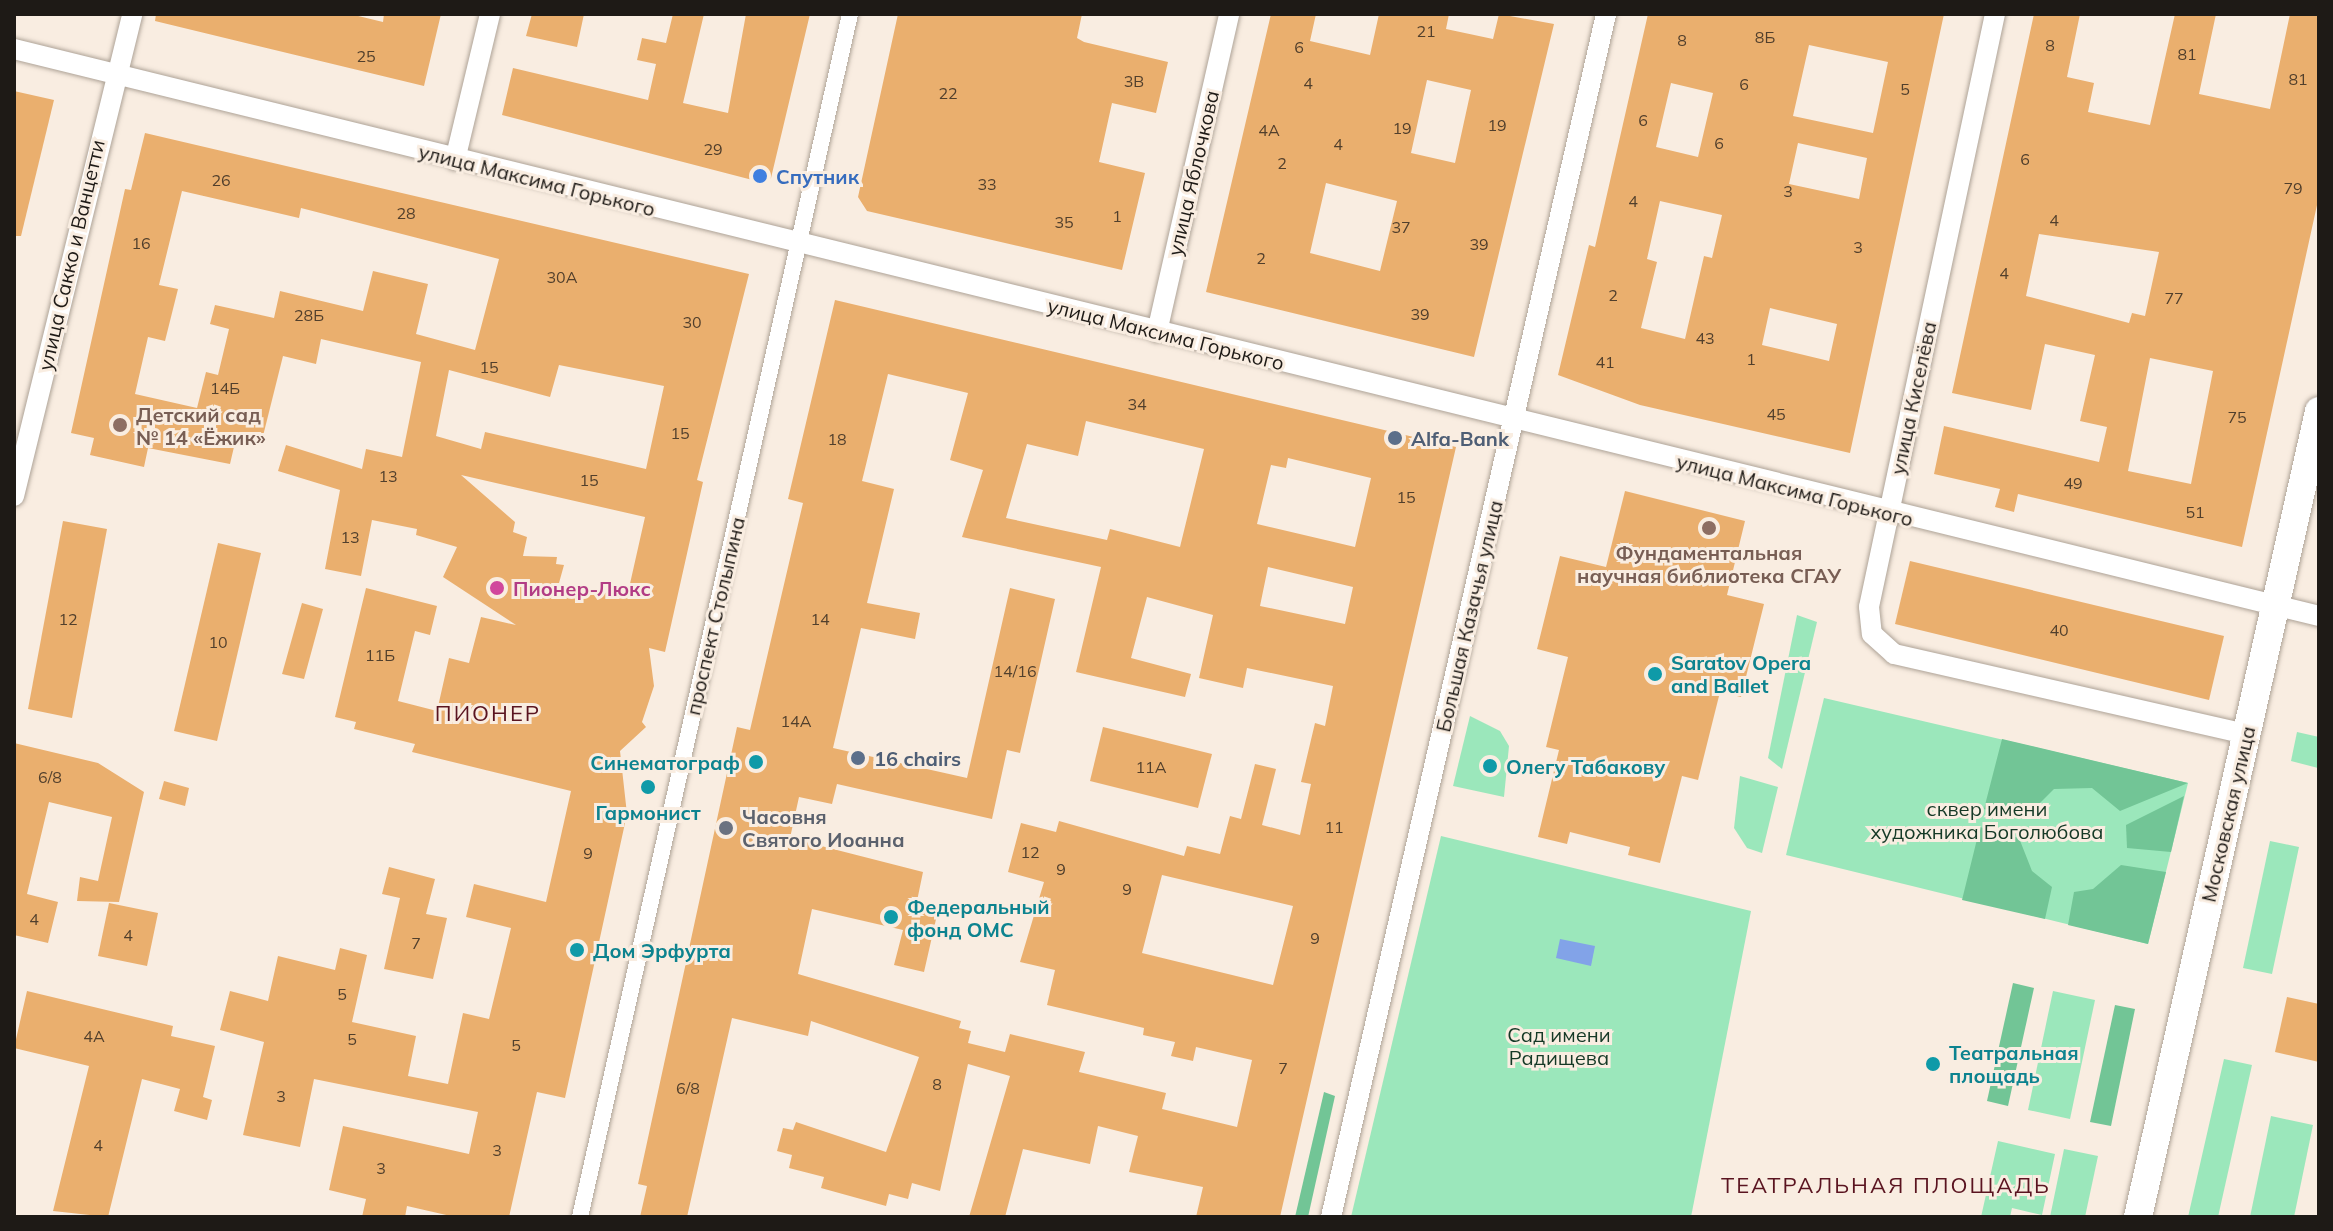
<!DOCTYPE html>
<html>
<head>
<meta charset="utf-8">
<style>
	body { margin:0 }
	#map { position:relative; width:2333px; height:1231px; overflow:hidden; background:#f9ede1; font-family:Mulish,sans-serif }
	div>[style] { position:absolute }
	[style*='--x'] { left:calc(var(--x)*1px); top:calc(var(--y)*1px); width:calc(var(--w)*1px); rotate:calc(var(--a)*1deg) }
	.green>* { inset:0; background:#9be7bb }
	.forest>* { inset:0; background:#72c596 }
	.water>* { inset:0; background:#82a3e8 }
	.building>* { inset:0; background:#eaaf6e }
	.roads { filter:drop-shadow(0 0 2px #aea397) drop-shadow(0 0 2px #aea397) }
	.pedestrian>* { height:16px; margin:-8px; padding:0 8px; transform-origin:8px; border-radius:8px; background:#fff }
	.minor>* { height:20px; margin:-10px; padding:0 10px; transform-origin:10px; border-radius:10px; background:#fff }
	.secondary>* { height:28px; margin:-14px; padding:0 14px; transform-origin:14px; border-radius:14px; background:#fff }
	.dots>* { width:22px; height:22px; translate:-50% -50%; box-sizing:border-box; border:4px solid #f9ede1; border-radius:50% }
	span { translate:-50% -50%; white-space:nowrap; text-align:center; line-height:1.15; -webkit-text-stroke:6px #f9ede1; paint-order:stroke }
	.number-label { font-size:16px; color:#513f2c }
	.number-label span { -webkit-text-stroke-width:0 }
	.street-label { font-size:20px; color:#1e1a16 }
	.shop-label { font-size:20px; color:#366cbe; font-weight:700 }
	.left { translate:0 -50%; text-align:left }
	.education-label { font-size:20px; color:#785e54; font-weight:700 }
	.service-label { font-size:20px; color:#4e5e75; font-weight:700 }
	.hotel-label { font-size:20px; color:#b23c85; font-weight:700 }
	.culture-label { font-size:20px; color:#0d838f; font-weight:700 }
	.right { translate:-100% -50%; text-align:right }
	.park-label { font-size:20px; color:#153926 }
	.worship-label { font-size:20px; color:#5b616d; font-weight:700 }
	.neighbourhood-label { font-size:22px; color:#5a1420; letter-spacing:2px }
	.frame { position:absolute; inset:0; border:16px solid #1e1a16; pointer-events:none }
</style>
</head>
<body>
<div id="map">
	<div class="green">
		<i style="clip-path:polygon(1797px 615px,1817px 622px,1782px 769px,1768px 758px)"></i>
		<i style="clip-path:polygon(1824px 698px,2188px 783px,2148px 944px,1786px 855px)"></i>
		<i style="clip-path:polygon(1470px 716px,1500px 731px,1509px 746px,1504px 797px,1453px 786px)"></i>
		<i style="clip-path:polygon(2297px 732px,2319px 737px,2318px 768px,2291px 761px)"></i>
		<i style="clip-path:polygon(1740px 776px,1778px 787px,1762px 853px,1747px 848px,1734px 828px)"></i>
		<i style="clip-path:polygon(1441px 836px,1751px 911px,1691px 1217px,1351px 1217px)"></i>
		<i style="clip-path:polygon(2270px 841px,2299px 847px,2272px 974px,2243px 968px)"></i>
		<i style="clip-path:polygon(2053px 991px,2095px 1000px,2070px 1119px,2028px 1110px)"></i>
		<i style="clip-path:polygon(2224px 1059px,2252px 1065px,2218px 1217px,2188px 1217px)"></i>
		<i style="clip-path:polygon(2271px 1116px,2313px 1125px,2294px 1217px,2250px 1217px)"></i>
		<i style="clip-path:polygon(1998px 1141px,2055px 1154px,2042px 1215px,2012px 1208px,2010px 1217px,1981px 1217px)"></i>
		<i style="clip-path:polygon(2064px 1149px,2098px 1156px,2085px 1217px,2050px 1217px)"></i>
	</div>
	<div class="forest">
		<i style="clip-path:polygon(2002px 739px,2188px 783px,2120px 811px,2092px 788px,2054px 789px,2024px 819px,1984px 809px)"></i>
		<i style="clip-path:polygon(2184px 796px,2171px 852px,2127px 848px,2126px 825px)"></i>
		<i style="clip-path:polygon(1980px 827px,2019px 838px,2032px 871px,2052px 887px,2045px 919px,1962px 900px)"></i>
		<i style="clip-path:polygon(2121px 865px,2166px 872px,2148px 944px,2068px 925px,2074px 892px,2093px 889px)"></i>
		<i style="clip-path:polygon(2013px 983px,2034px 988px,2008px 1106px,1987px 1101px)"></i>
		<i style="clip-path:polygon(2115px 1005px,2135px 1009px,2111px 1126px,2090px 1122px)"></i>
		<i style="clip-path:polygon(1324px 1092px,1335px 1096px,1308px 1217px,1295px 1217px)"></i>
	</div>
	<div class="water">
		<i style="clip-path:polygon(1560px 939px,1595px 946px,1591px 966px,1556px 958px)"></i>
	</div>
	<div class="building">
		<i style="clip-path:polygon(156px 14px,350px 14px,383px 22px,384px 14px,441px 14px,424px 86px,155px 21px)"></i>
		<i style="clip-path:polygon(532px 14px,584px 14px,577px 47px,526px 36px)"></i>
		<i style="clip-path:polygon(673px 14px,704px 14px,683px 103px,728px 113px,746px 14px,810px 14px,771px 178px,764px 183px,502px 115px,513px 68px,648px 100px,656px 64px,637px 60px,642px 38px,666px 43px)"></i>
		<i style="clip-path:polygon(898px 14px,1082px 14px,1077px 38px,1084px 42px,1168px 62px,1156px 113px,1112px 103px,1099px 162px,1145px 173px,1122px 270px,867px 211px,858px 197px)"></i>
		<i style="clip-path:polygon(evenodd,1271px 14px,1316px 14px,1310px 41px,1370px 55px,1379px 14px,1449px 14px,1446px 29px,1493px 39px,1499px 14px,1554px 24px,1474px 357px,1206px 292px,1271px 14px,1427px 80px,1471px 90px,1455px 163px,1411px 153px,1427px 80px,1271px 14px,1326px 183px,1397px 201px,1380px 271px,1310px 253px,1326px 183px)"></i>
		<i style="clip-path:polygon(evenodd,1648px 14px,1944px 14px,1850px 453px,1640px 405px,1558px 375px,1589px 245px,1595px 247px,1648px 14px,1809px 45px,1888px 62px,1873px 133px,1793px 116px,1809px 45px,1648px 14px,1671px 83px,1713px 93px,1698px 157px,1656px 147px,1671px 83px,1648px 14px,1798px 143px,1867px 158px,1859px 199px,1789px 184px,1798px 143px,1648px 14px,1660px 201px,1722px 215px,1712px 258px,1704px 256px,1685px 339px,1641px 328px,1657px 262px,1647px 259px,1660px 201px,1648px 14px,1770px 308px,1837px 324px,1829px 361px,1762px 345px,1770px 308px)"></i>
		<i style="clip-path:polygon(evenodd,2034px 14px,2080px 14px,2067px 77px,2094px 83px,2088px 112px,2150px 125px,2175px 14px,2216px 14px,2199px 94px,2270px 109px,2290px 14px,2319px 14px,2319px 196px,2242px 547px,2018px 494px,2014px 512px,1995px 507px,2000px 489px,1934px 474px,1944px 426px,2099px 462px,2107px 427px,2080px 421px,2095px 355px,2045px 344px,2031px 410px,1952px 393px,2034px 14px,2039px 234px,2159px 252px,2145px 316px,2132px 313px,2129px 323px,2026px 296px,2039px 234px,2034px 14px,2150px 358px,2213px 371px,2191px 484px,2128px 471px,2150px 358px)"></i>
		<i style="clip-path:polygon(14px 91px,54px 100px,21px 236px,14px 236px)"></i>
		<i style="clip-path:polygon(evenodd,145px 133px,749px 274px,697px 480px,703px 482px,665px 652px,649px 648px,654px 686px,642px 722px,646px 727px,620px 751px,627px 814px,565px 1098px,537px 1092px,509px 1217px,455px 1217px,407px 1206px,405px 1217px,362px 1217px,366px 1199px,329px 1190px,343px 1126px,469px 1154px,478px 1112px,314px 1079px,300px 1147px,243px 1135px,264px 1042px,220px 1030px,230px 991px,268px 1001px,278px 956px,335px 970px,340px 948px,367px 955px,352px 1022px,416px 1036px,408px 1076px,448px 1084px,463px 1013px,489px 1019px,511px 928px,466px 917px,474px 884px,546px 902px,571px 791px,412px 752px,415px 744px,354px 729px,356px 722px,335px 717px,366px 588px,437px 606px,430px 635px,415px 631px,398px 701px,437px 711px,449px 658px,469px 663px,481px 617px,516px 625px,443px 577px,457px 547px,416px 535px,417px 529px,372px 520px,361px 576px,325px 569px,340px 490px,278px 471px,286px 445px,362px 469px,366px 449px,402px 457px,421px 362px,321px 339px,316px 364px,283px 356px,262px 440px,237px 434px,230px 464px,148px 448px,144px 467px,90px 455px,94px 438px,71px 433px,125px 189px,131px 190px,145px 133px,182px 191px,299px 218px,301px 208px,499px 259px,475px 350px,416px 334px,428px 284px,373px 271px,363px 311px,280px 291px,274px 318px,215px 305px,210px 324px,229px 329px,218px 375px,206px 372px,197px 408px,135px 394px,148px 337px,165px 341px,178px 289px,159px 285px,182px 191px,145px 133px,559px 365px,664px 386px,646px 469px,485px 432px,481px 449px,436px 436px,449px 370px,550px 397px,559px 365px,145px 133px,461px 475px,645px 517px,627px 597px,559px 583px,564px 565px,556px 564px,557px 557px,523px 556px,527px 537px,513px 532px,515px 522px,461px 475px)"></i>
		<i style="clip-path:polygon(evenodd,835px 300px,1456px 447px,1280px 1217px,1196px 1217px,1203px 1187px,1129px 1172px,1138px 1136px,1098px 1126px,1090px 1164px,1023px 1149px,1005px 1217px,969px 1217px,1010px 1076px,968px 1064px,940px 1191px,912px 1183px,908px 1199px,889px 1194px,886px 1206px,821px 1188px,824px 1177px,789px 1168px,792px 1155px,777px 1151px,783px 1128px,793px 1130px,796px 1122px,886px 1152px,919px 1057px,811px 1021px,808px 1036px,732px 1018px,687px 1217px,640px 1217px,647px 1186px,638px 1184px,737px 727px,750px 730px,803px 503px,788px 499px,835px 300px,888px 374px,968px 393px,950px 460px,983px 470px,962px 537px,1101px 567px,1076px 672px,1185px 697px,1191px 674px,1131px 658px,1147px 597px,1213px 615px,1199px 678px,1243px 688px,1247px 668px,1333px 686px,1325px 726px,1315px 723px,1301px 782px,1311px 784px,1300px 835px,1262px 825px,1276px 769px,1255px 764px,1241px 819px,1230px 816px,1220px 854px,1187px 846px,1184px 856px,1059px 821px,1056px 832px,1021px 823px,1008px 872px,1044px 882px,1020px 962px,1055px 970px,1047px 1005px,1144px 1028px,1143px 1035px,1175px 1042px,1171px 1056px,1193px 1061px,1196px 1047px,1252px 1060px,1237px 1127px,1162px 1109px,1166px 1093px,1079px 1072px,1085px 1052px,1010px 1034px,1005px 1052px,968px 1043px,971px 1031px,959px 1028px,961px 1021px,798px 974px,812px 909px,903px 930px,894px 965px,924px 972px,939px 906px,917px 901px,923px 872px,790px 838px,799px 797px,832px 804px,837px 784px,992px 819px,1007px 750px,1020px 753px,1055px 599px,1010px 588px,967px 778px,833px 748px,861px 628px,915px 639px,920px 613px,867px 603px,894px 489px,862px 481px,888px 374px,835px 300px,1086px 421px,1204px 449px,1180px 547px,1110px 529px,1107px 540px,1006px 518px,1027px 444px,1078px 456px,1086px 421px,835px 300px,1288px 458px,1371px 478px,1355px 547px,1257px 524px,1271px 465px,1286px 468px,1288px 458px,835px 300px,1268px 567px,1353px 587px,1345px 624px,1260px 606px,1268px 567px,835px 300px,1162px 875px,1293px 906px,1273px 985px,1142px 953px,1162px 875px)"></i>
		<i style="clip-path:polygon(1625px 491px,1745px 521px,1727px 595px,1764px 604px,1741px 697px,1720px 692px,1698px 780px,1682px 776px,1660px 863px,1628px 855px,1630px 847px,1570px 832px,1567px 844px,1538px 837px,1559px 750px,1546px 747px,1568px 657px,1537px 649px,1560px 556px,1606px 567px)"></i>
		<i style="clip-path:polygon(63px 521px,107px 529px,72px 718px,28px 709px)"></i>
		<i style="clip-path:polygon(218px 543px,261px 553px,217px 741px,174px 731px)"></i>
		<i style="clip-path:polygon(1910px 561px,2224px 636px,2209px 700px,1895px 624px)"></i>
		<i style="clip-path:polygon(302px 603px,323px 609px,304px 679px,282px 674px)"></i>
		<i style="clip-path:polygon(1103px 727px,1212px 754px,1198px 808px,1090px 781px)"></i>
		<i style="clip-path:polygon(14px 743px,98px 763px,144px 792px,119px 902px,77px 901px,80px 877px,98px 881px,112px 817px,49px 802px,27px 894px,58px 902px,48px 943px,14px 935px)"></i>
		<i style="clip-path:polygon(164px 781px,189px 788px,185px 806px,159px 799px)"></i>
		<i style="clip-path:polygon(389px 867px,435px 879px,426px 914px,447px 918px,433px 979px,384px 969px,400px 898px,382px 894px)"></i>
		<i style="clip-path:polygon(109px 903px,158px 913px,147px 966px,98px 956px)"></i>
		<i style="clip-path:polygon(27px 991px,173px 1026px,171px 1036px,215px 1046px,203px 1097px,212px 1100px,207px 1120px,174px 1111px,180px 1089px,142px 1079px,108px 1217px,53px 1211px,89px 1066px,14px 1048px)"></i>
		<i style="clip-path:polygon(2287px 997px,2319px 1004px,2319px 1062px,2275px 1052px)"></i>
	</div>
	<div class="roads">
		<div class="pedestrian">
			<i style="--x:580;--y:1217;--w:1233;--a:-77.35"></i>
		</div>
		<div class="minor">
			<i style="--x:1995;--y:14;--w:606;--a:102"></i>
			<i style="--x:1869;--y:607;--w:27;--a:84"></i>
			<i style="--x:1872;--y:634;--w:30;--a:42"></i>
			<i style="--x:1894;--y:654;--w:362;--a:12.8"></i>
			<i style="--x:14;--y:49;--w:2374;--a:13.82"></i>
			<i style="--x:455;--y:160;--w:150;--a:-76.5"></i>
			<i style="--x:1157;--y:332;--w:326;--a:-77.2"></i>
			<i style="--x:14;--y:496;--w:496;--a:-76.2"></i>
			<i style="--x:1331;--y:1217;--w:1234;--a:-77.12"></i>
		</div>
		<div class="secondary">
			<i style="--x:2138;--y:1217;--w:826;--a:-77.34"></i>
		</div>
	</div>
	<div class="dots">
		<i style="left:760px;top:176px;background:#3f7fe0"></i>
		<i style="left:120px;top:425px;background:#8d6e63"></i>
		<i style="left:1395px;top:438px;background:#5c6f8a"></i>
		<i style="left:1709px;top:528px;background:#8d6e63"></i>
		<i style="left:497px;top:588px;background:#d1479c"></i>
		<i style="left:1655px;top:674px;background:#0f9aa8"></i>
		<i style="left:858px;top:758px;background:#5c6f8a"></i>
		<i style="left:756px;top:762px;background:#0f9aa8"></i>
		<i style="left:1490px;top:766px;background:#0f9aa8"></i>
		<i style="left:648px;top:787px;background:#0f9aa8"></i>
		<i style="left:726px;top:828px;background:#6b7280"></i>
		<i style="left:891px;top:917px;background:#0f9aa8"></i>
		<i style="left:577px;top:950px;background:#0f9aa8"></i>
		<i style="left:1933px;top:1064px;background:#0f9aa8"></i>
	</div>
	<div class="number-label">
		<span style="left:1426px;top:31px">21</span>
		<span style="left:1765px;top:37px">8Б</span>
		<span style="left:1682px;top:40px">8</span>
		<span style="left:2050px;top:45px">8</span>
		<span style="left:1299px;top:47px">6</span>
		<span style="left:2187px;top:54px">81</span>
		<span style="left:366px;top:56px">25</span>
		<span style="left:2298px;top:79px">81</span>
		<span style="left:1134px;top:81px">3В</span>
		<span style="left:1308px;top:83px">4</span>
		<span style="left:1744px;top:84px">6</span>
		<span style="left:1905px;top:89px">5</span>
		<span style="left:948px;top:93px">22</span>
		<span style="left:1643px;top:120px">6</span>
		<span style="left:1497px;top:125px">19</span>
		<span style="left:1402px;top:128px">19</span>
		<span style="left:1269px;top:130px">4А</span>
		<span style="left:1719px;top:143px">6</span>
		<span style="left:1338px;top:144px">4</span>
		<span style="left:713px;top:149px">29</span>
		<span style="left:2025px;top:159px">6</span>
		<span style="left:1282px;top:163px">2</span>
		<span style="left:221px;top:180px">26</span>
		<span style="left:987px;top:184px">33</span>
		<span style="left:2293px;top:188px">79</span>
		<span style="left:1788px;top:191px">3</span>
		<span style="left:1633px;top:201px">4</span>
		<span style="left:406px;top:213px">28</span>
		<span style="left:1117px;top:216px">1</span>
		<span style="left:2054px;top:220px">4</span>
		<span style="left:1064px;top:222px">35</span>
		<span style="left:1401px;top:227px">37</span>
		<span style="left:141px;top:243px">16</span>
		<span style="left:1479px;top:244px">39</span>
		<span style="left:1858px;top:247px">3</span>
		<span style="left:1261px;top:258px">2</span>
		<span style="left:2004px;top:273px">4</span>
		<span style="left:562px;top:277px">30А</span>
		<span style="left:1613px;top:295px">2</span>
		<span style="left:2174px;top:298px">77</span>
		<span style="left:1420px;top:314px">39</span>
		<span style="left:309px;top:315px">28Б</span>
		<span style="left:692px;top:322px">30</span>
		<span style="left:1705px;top:338px">43</span>
		<span style="left:1751px;top:359px">1</span>
		<span style="left:1605px;top:362px">41</span>
		<span style="left:489px;top:367px">15</span>
		<span style="left:225px;top:388px">14Б</span>
		<span style="left:1137px;top:404px">34</span>
		<span style="left:1776px;top:414px">45</span>
		<span style="left:2237px;top:417px">75</span>
		<span style="left:680px;top:433px">15</span>
		<span style="left:837px;top:439px">18</span>
		<span style="left:388px;top:476px">13</span>
		<span style="left:589px;top:480px">15</span>
		<span style="left:2073px;top:483px">49</span>
		<span style="left:1406px;top:497px">15</span>
		<span style="left:2195px;top:512px">51</span>
		<span style="left:350px;top:537px">13</span>
		<span style="left:68px;top:619px">12</span>
		<span style="left:820px;top:619px">14</span>
		<span style="left:2059px;top:630px">40</span>
		<span style="left:218px;top:642px">10</span>
		<span style="left:380px;top:655px">11Б</span>
		<span style="left:1015px;top:671px">14/16</span>
		<span style="left:796px;top:721px">14А</span>
		<span style="left:1151px;top:767px">11А</span>
		<span style="left:50px;top:777px">6/8</span>
		<span style="left:1334px;top:827px">11</span>
		<span style="left:1030px;top:852px">12</span>
		<span style="left:588px;top:853px">9</span>
		<span style="left:1061px;top:869px">9</span>
		<span style="left:1127px;top:889px">9</span>
		<span style="left:34px;top:919px">4</span>
		<span style="left:128px;top:935px">4</span>
		<span style="left:1315px;top:938px">9</span>
		<span style="left:416px;top:943px">7</span>
		<span style="left:342px;top:994px">5</span>
		<span style="left:94px;top:1036px">4А</span>
		<span style="left:352px;top:1039px">5</span>
		<span style="left:516px;top:1045px">5</span>
		<span style="left:1283px;top:1068px">7</span>
		<span style="left:937px;top:1084px">8</span>
		<span style="left:688px;top:1088px">6/8</span>
		<span style="left:281px;top:1096px">3</span>
		<span style="left:98px;top:1145px">4</span>
		<span style="left:497px;top:1150px">3</span>
		<span style="left:381px;top:1168px">3</span>
	</div>
	<div class="street-label">
		<span style="left:1193px;top:173px;rotate:-77deg">улица Яблочкова</span>
		<span style="left:537px;top:180px;rotate:14deg">улица Максима Горького</span>
		<span style="left:71px;top:255px;rotate:-77deg">улица Сакко и Ванцетти</span>
		<span style="left:1166px;top:334px;rotate:14deg">улица Максима Горького</span>
		<span style="left:1913px;top:398px;rotate:-78deg">улица Киселёва</span>
		<span style="left:1795px;top:490px;rotate:14deg">улица Максима Горького</span>
		<span style="left:715px;top:616px;rotate:-77deg">проспект Столыпина</span>
		<span style="left:1469px;top:616px;rotate:-77deg">Большая Казачья улица</span>
		<span style="left:2228px;top:814px;rotate:-77deg">Московская улица</span>
	</div>
	<div class="shop-label">
		<span class="left" style="left:776px;top:176px">Спутник</span>
	</div>
	<div class="education-label">
		<span class="left" style="left:136px;top:426px">Детский сад<br>№ 14 «Ёжик»</span>
		<span style="left:1709px;top:564px">Фундаментальная<br>научная библиотека СГАУ</span>
	</div>
	<div class="service-label">
		<span class="left" style="left:1411px;top:438px">Alfa-Bank</span>
		<span class="left" style="left:874px;top:758px">16 chairs</span>
	</div>
	<div class="hotel-label">
		<span class="left" style="left:513px;top:588px">Пионер-Люкс</span>
	</div>
	<div class="culture-label">
		<span class="left" style="left:1671px;top:674px">Saratov Opera<br>and Ballet</span>
		<span class="right" style="left:740px;top:762px">Синематограф</span>
		<span class="left" style="left:1506px;top:766px">Олегу Табакову</span>
		<span style="left:648px;top:812px">Гармонист</span>
		<span class="left" style="left:907px;top:918px">Федеральный<br>фонд ОМС</span>
		<span class="left" style="left:593px;top:950px">Дом Эрфурта</span>
		<span class="left" style="left:1949px;top:1064px">Театральная<br>площадь</span>
	</div>
	<div class="park-label">
		<span style="left:1987px;top:820px">сквер имени<br>художника Боголюбова</span>
		<span style="left:1559px;top:1046px">Сад имени<br>Радищева</span>
	</div>
	<div class="worship-label">
		<span class="left" style="left:742px;top:828px">Часовня<br>Святого Иоанна</span>
	</div>
	<div class="neighbourhood-label">
		<span style="left:488px;top:714px">ПИОНЕР</span>
		<span style="left:1886px;top:1186px">ТЕАТРАЛЬНАЯ ПЛОЩАДЬ</span>
	</div>
	<div class="frame"></div>
</div>
</body>
</html>
